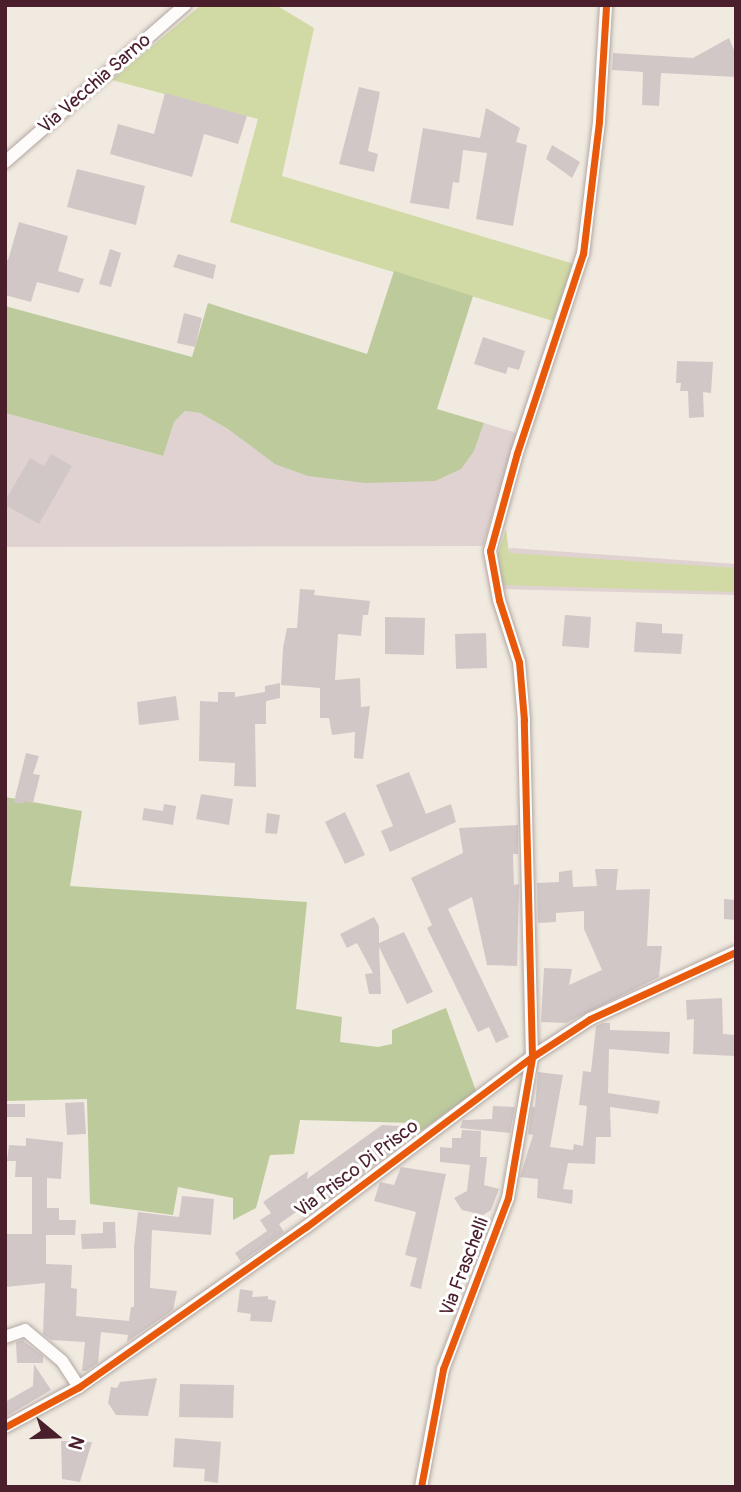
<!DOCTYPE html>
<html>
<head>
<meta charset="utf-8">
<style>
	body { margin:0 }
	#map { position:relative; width:741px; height:1492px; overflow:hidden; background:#f1eae0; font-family:Pangolin,sans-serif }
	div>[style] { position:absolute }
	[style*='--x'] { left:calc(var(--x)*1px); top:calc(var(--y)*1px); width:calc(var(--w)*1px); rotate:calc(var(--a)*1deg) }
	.industrial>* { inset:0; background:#e0d2d1 }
	.green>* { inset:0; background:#d1daa4 }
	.forest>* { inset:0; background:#bcca9c }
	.building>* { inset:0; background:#d2c7c7 }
	.roads { filter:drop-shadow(0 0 2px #b1a7a3) drop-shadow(0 0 2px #b1a7a3) }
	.street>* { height:12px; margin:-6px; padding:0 6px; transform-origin:6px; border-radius:6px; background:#fdfcfa }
	.cycleway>* { height:7px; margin:-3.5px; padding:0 3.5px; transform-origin:3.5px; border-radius:3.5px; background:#e8590c }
	span { translate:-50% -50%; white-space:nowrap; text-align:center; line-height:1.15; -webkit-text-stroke:6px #fff; paint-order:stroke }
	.street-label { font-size:19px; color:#4a1f2b }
	.frame { position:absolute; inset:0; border:7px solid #4a1f2b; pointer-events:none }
	.north { position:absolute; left:21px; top:1401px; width:70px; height:70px; -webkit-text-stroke:5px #fff; paint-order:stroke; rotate:109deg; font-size:19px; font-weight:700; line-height:28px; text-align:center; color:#4a1f2b }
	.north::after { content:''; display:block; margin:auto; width:24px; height:32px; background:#4a1f2b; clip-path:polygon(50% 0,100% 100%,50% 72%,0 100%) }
</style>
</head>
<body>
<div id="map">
	<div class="industrial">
		<i style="clip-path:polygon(185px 411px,200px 413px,228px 429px,474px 451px,484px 423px,517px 433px,483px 546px,5px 547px,5px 413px,162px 456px,174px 422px)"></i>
		<i style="clip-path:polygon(511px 548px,736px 564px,736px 595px,501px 589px,498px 553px)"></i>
	</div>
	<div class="green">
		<i style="clip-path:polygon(201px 5px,276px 5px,314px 28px,282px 176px,574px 264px,553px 321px,230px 222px,258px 119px,112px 80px)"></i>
		<i style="clip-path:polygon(506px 529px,509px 553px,736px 568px,736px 592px,502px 585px,498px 553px)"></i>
	</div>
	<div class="forest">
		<i style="clip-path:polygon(394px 271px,473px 296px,437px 409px,484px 423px,474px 451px,461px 469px,435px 481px,365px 483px,308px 476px,275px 464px,228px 429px,200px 413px,185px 411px,174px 422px,163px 456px,5px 413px,5px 306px,192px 357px,208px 303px,367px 354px)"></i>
		<i style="clip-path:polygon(5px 797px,82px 811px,70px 886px,307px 902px,296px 1009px,342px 1017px,340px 1042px,378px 1047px,392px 1044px,392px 1030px,446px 1008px,476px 1091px,421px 1131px,416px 1123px,300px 1120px,294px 1154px,270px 1155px,256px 1208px,233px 1220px,233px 1198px,178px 1187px,173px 1215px,90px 1204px,87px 1099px,5px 1101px)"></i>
	</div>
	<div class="building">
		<i style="clip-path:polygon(729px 38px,736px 55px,736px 77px,661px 73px,659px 106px,642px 105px,643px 72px,612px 70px,613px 53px,693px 58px)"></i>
		<i style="clip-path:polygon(359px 87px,380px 92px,368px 151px,378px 154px,374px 172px,339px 164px)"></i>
		<i style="clip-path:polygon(165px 93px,247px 116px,238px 144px,204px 134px,192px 177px,110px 154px,118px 124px,154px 134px)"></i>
		<i style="clip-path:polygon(486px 108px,520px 128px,516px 142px,527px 145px,513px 226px,476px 219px,487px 153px,463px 150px,459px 183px,453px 182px,449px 209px,410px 203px,423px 128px,480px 138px)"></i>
		<i style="clip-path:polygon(552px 145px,580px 162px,572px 178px,546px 159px)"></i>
		<i style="clip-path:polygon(77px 169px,145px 186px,136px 225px,67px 207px)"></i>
		<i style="clip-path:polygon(19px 222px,68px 236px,58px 271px,84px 279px,79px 293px,37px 282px,31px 302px,5px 295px,5px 259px,8px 260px)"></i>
		<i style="clip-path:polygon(110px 249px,121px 253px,111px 287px,99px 284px)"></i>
		<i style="clip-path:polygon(178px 254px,216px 265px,213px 279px,173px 267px)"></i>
		<i style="clip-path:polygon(184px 313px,202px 318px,195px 347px,177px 343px)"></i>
		<i style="clip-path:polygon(483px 337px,525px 351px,519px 370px,508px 367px,506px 374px,474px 364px)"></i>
		<i style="clip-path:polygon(677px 361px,713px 362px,711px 393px,703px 392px,704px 417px,689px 418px,688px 391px,680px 391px,681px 383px,676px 383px)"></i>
		<i style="clip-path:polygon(51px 454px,72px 466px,39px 524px,5px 505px,5px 501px,30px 458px,44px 466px)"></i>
		<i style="clip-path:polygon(300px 589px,315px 590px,314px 595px,370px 601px,368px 615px,363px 615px,361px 636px,338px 634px,335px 680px,360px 678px,361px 707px,370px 706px,363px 759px,354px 758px,355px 732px,332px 735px,329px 718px,320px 718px,320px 688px,281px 685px,283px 648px,287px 628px,297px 628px)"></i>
		<i style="clip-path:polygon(565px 615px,591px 617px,589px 648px,562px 646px)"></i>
		<i style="clip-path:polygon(385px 617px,425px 618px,424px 655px,385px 654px)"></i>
		<i style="clip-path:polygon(636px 622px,662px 624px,662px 633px,683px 634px,681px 654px,634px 652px)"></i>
		<i style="clip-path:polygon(486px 633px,487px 668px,456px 669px,455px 634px)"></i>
		<i style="clip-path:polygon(280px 683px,280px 698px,266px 701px,266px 724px,255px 724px,256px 787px,234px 786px,235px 763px,199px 761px,200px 701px,218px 702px,218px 692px,235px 692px,235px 697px,265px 692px,265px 686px)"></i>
		<i style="clip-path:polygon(176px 696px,179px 720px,139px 725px,137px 702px)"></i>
		<i style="clip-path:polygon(26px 753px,39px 756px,33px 774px,40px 775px,33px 803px,24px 801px,23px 804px,14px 802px)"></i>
		<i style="clip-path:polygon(409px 772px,426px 814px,451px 804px,456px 822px,390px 852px,381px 831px,393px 826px,376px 785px)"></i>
		<i style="clip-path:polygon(201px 794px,233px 799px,229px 825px,196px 819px)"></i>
		<i style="clip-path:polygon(164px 804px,176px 806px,173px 825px,142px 820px,144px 808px,163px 811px)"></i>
		<i style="clip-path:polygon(345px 812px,365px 855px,345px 864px,325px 822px)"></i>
		<i style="clip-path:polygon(267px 813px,280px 815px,277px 834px,265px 833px)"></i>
		<i style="clip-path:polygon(518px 825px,518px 854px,513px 854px,514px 885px,519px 884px,517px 966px,487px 965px,472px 897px,448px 909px,509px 1037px,496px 1043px,489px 1027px,478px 1032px,427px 928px,432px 925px,411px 878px,463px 853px,459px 828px)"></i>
		<i style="clip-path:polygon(595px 869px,618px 869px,616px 890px,650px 889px,647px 946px,662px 946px,659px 977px,566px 1023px,541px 1022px,544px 968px,572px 969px,569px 985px,602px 970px,584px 929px,584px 911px,556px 913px,556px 922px,538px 923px,537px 883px,559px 882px,559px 872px,572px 870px,573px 887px,597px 886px)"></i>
		<i style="clip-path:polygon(724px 899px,736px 900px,736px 920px,724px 919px)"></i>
		<i style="clip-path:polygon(374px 917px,379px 926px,379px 943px,404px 932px,433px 992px,407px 1004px,379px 947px,381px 994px,369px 994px,365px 974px,373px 973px,357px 943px,347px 948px,340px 934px)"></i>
		<i style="clip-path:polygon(722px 998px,723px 1034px,736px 1035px,736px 1056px,693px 1054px,694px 1019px,687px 1020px,686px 1000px)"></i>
		<i style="clip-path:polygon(603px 1023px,610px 1023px,610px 1030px,670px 1032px,669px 1054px,609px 1049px,608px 1093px,660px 1101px,658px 1114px,610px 1107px,611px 1137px,596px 1137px,595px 1164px,568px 1163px,563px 1189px,573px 1190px,572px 1204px,537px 1198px,538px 1179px,520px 1177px,533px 1135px,528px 1134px,532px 1107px,535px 1107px,538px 1072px,563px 1075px,550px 1147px,573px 1150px,574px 1144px,583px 1146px,587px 1106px,579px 1105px,583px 1071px,591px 1072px,596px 1026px)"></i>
		<i style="clip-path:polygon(84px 1102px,86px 1134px,67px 1135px,65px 1103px)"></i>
		<i style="clip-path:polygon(5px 1104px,25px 1104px,25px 1117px,5px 1117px)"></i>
		<i style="clip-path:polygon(493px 1106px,515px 1107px,510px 1133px,460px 1128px,463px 1120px,492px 1119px)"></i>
		<i style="clip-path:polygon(382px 1125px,415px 1127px,418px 1132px,326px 1201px,322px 1194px,279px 1224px,284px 1232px,241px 1262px,235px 1253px,267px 1231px,260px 1220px,271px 1213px,263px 1202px,308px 1171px,307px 1179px)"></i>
		<i style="clip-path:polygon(462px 1130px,481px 1131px,480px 1157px,487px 1157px,484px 1185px,499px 1189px,491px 1210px,483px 1215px,462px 1210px,454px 1198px,467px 1191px,470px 1165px,440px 1162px,440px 1147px,452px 1148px,452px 1138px,461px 1138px)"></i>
		<i style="clip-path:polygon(26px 1138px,63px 1142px,61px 1179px,47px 1178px,47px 1208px,59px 1208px,59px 1220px,76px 1220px,75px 1235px,46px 1235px,46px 1264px,72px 1265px,71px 1288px,77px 1289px,76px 1316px,129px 1321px,131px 1307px,134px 1307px,134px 1247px,138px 1212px,179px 1217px,182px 1196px,214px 1199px,211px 1235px,152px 1230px,150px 1288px,177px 1291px,173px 1310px,127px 1342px,128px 1335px,101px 1332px,98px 1363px,86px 1371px,82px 1371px,85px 1342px,51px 1340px,43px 1334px,45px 1283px,5px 1287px,5px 1234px,32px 1234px,32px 1177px,15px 1177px,16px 1161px,7px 1161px,9px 1145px,26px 1146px)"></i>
		<i style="clip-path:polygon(401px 1167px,446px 1174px,421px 1289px,410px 1286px,417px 1258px,405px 1255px,416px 1212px,374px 1201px,380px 1182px,394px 1185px)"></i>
		<i style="clip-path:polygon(103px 1222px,115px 1222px,116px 1248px,82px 1249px,81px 1234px,103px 1233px)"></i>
		<i style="clip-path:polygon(240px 1289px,253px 1291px,252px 1297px,268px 1296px,268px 1299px,276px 1301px,272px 1322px,250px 1321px,251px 1314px,237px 1312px)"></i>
		<i style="clip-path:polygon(22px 1340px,43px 1356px,43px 1363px,17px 1363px,16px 1342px)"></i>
		<i style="clip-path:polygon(34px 1364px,51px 1390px,5px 1417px,5px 1402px,33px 1386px)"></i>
		<i style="clip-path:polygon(157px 1378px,148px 1416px,116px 1415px,108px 1403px,111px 1387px,117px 1388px,120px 1382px)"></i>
		<i style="clip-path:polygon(180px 1384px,234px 1385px,233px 1418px,179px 1417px)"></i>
		<i style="clip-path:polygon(175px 1438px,221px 1442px,218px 1483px,204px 1481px,205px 1469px,173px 1467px)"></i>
		<i style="clip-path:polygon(61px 1441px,92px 1442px,80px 1482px,62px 1479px)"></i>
	</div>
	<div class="roads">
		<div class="street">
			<i style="--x:5;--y:162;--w:239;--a:-41.1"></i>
			<i style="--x:5;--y:1337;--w:21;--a:-19"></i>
			<i style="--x:25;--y:1330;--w:48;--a:40"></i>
			<i style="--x:62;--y:1361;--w:31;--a:57"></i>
			<i style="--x:5;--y:1427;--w:84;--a:-28.4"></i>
			<i style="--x:79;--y:1387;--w:278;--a:-35.2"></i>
			<i style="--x:306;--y:1227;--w:283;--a:-37"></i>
			<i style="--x:532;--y:1057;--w:69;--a:-33.2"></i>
			<i style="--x:590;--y:1019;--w:161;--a:-24.7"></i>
			<i style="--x:421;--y:1487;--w:120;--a:-79.4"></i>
			<i style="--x:443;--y:1369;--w:183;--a:-69.2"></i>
			<i style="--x:508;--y:1198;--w:143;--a:-80.3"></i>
			<i style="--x:532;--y:1057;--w:337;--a:-91.4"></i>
			<i style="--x:524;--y:720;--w:58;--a:-94.9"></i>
			<i style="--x:519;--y:662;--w:65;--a:-107.9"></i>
			<i style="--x:499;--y:600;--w:50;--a:-100.4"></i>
			<i style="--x:490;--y:551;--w:102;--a:-74.6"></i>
			<i style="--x:517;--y:453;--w:210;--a:-71.7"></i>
			<i style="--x:583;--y:254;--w:134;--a:-83.1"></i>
			<i style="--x:599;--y:121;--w:116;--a:-86.5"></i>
		</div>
	</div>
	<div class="cycleway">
		<i style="--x:5;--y:1427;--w:84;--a:-28.4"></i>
		<i style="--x:79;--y:1387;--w:278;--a:-35.2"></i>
		<i style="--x:306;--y:1227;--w:283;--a:-37"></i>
		<i style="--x:532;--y:1057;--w:69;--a:-33.2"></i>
		<i style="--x:590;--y:1019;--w:161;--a:-24.7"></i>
		<i style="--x:421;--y:1487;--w:120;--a:-79.4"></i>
		<i style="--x:443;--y:1369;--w:183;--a:-69.2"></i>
		<i style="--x:508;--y:1198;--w:143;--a:-80.3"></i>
		<i style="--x:532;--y:1057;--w:337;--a:-91.4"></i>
		<i style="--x:524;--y:720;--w:58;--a:-94.9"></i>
		<i style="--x:519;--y:662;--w:65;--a:-107.9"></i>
		<i style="--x:499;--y:600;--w:50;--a:-100.4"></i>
		<i style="--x:490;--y:551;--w:102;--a:-74.6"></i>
		<i style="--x:517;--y:453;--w:210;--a:-71.7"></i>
		<i style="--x:583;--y:254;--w:134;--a:-83.1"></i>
		<i style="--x:599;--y:121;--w:116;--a:-86.5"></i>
	</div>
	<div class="street-label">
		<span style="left:95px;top:84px;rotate:-41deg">Via Vecchia Sarno</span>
		<span style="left:357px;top:1169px;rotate:-37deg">Via Prisco Di Prisco</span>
		<span style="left:465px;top:1267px;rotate:-69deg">Via Fraschelli</span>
	</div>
	<div class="frame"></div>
	<div class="north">N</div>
</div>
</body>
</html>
